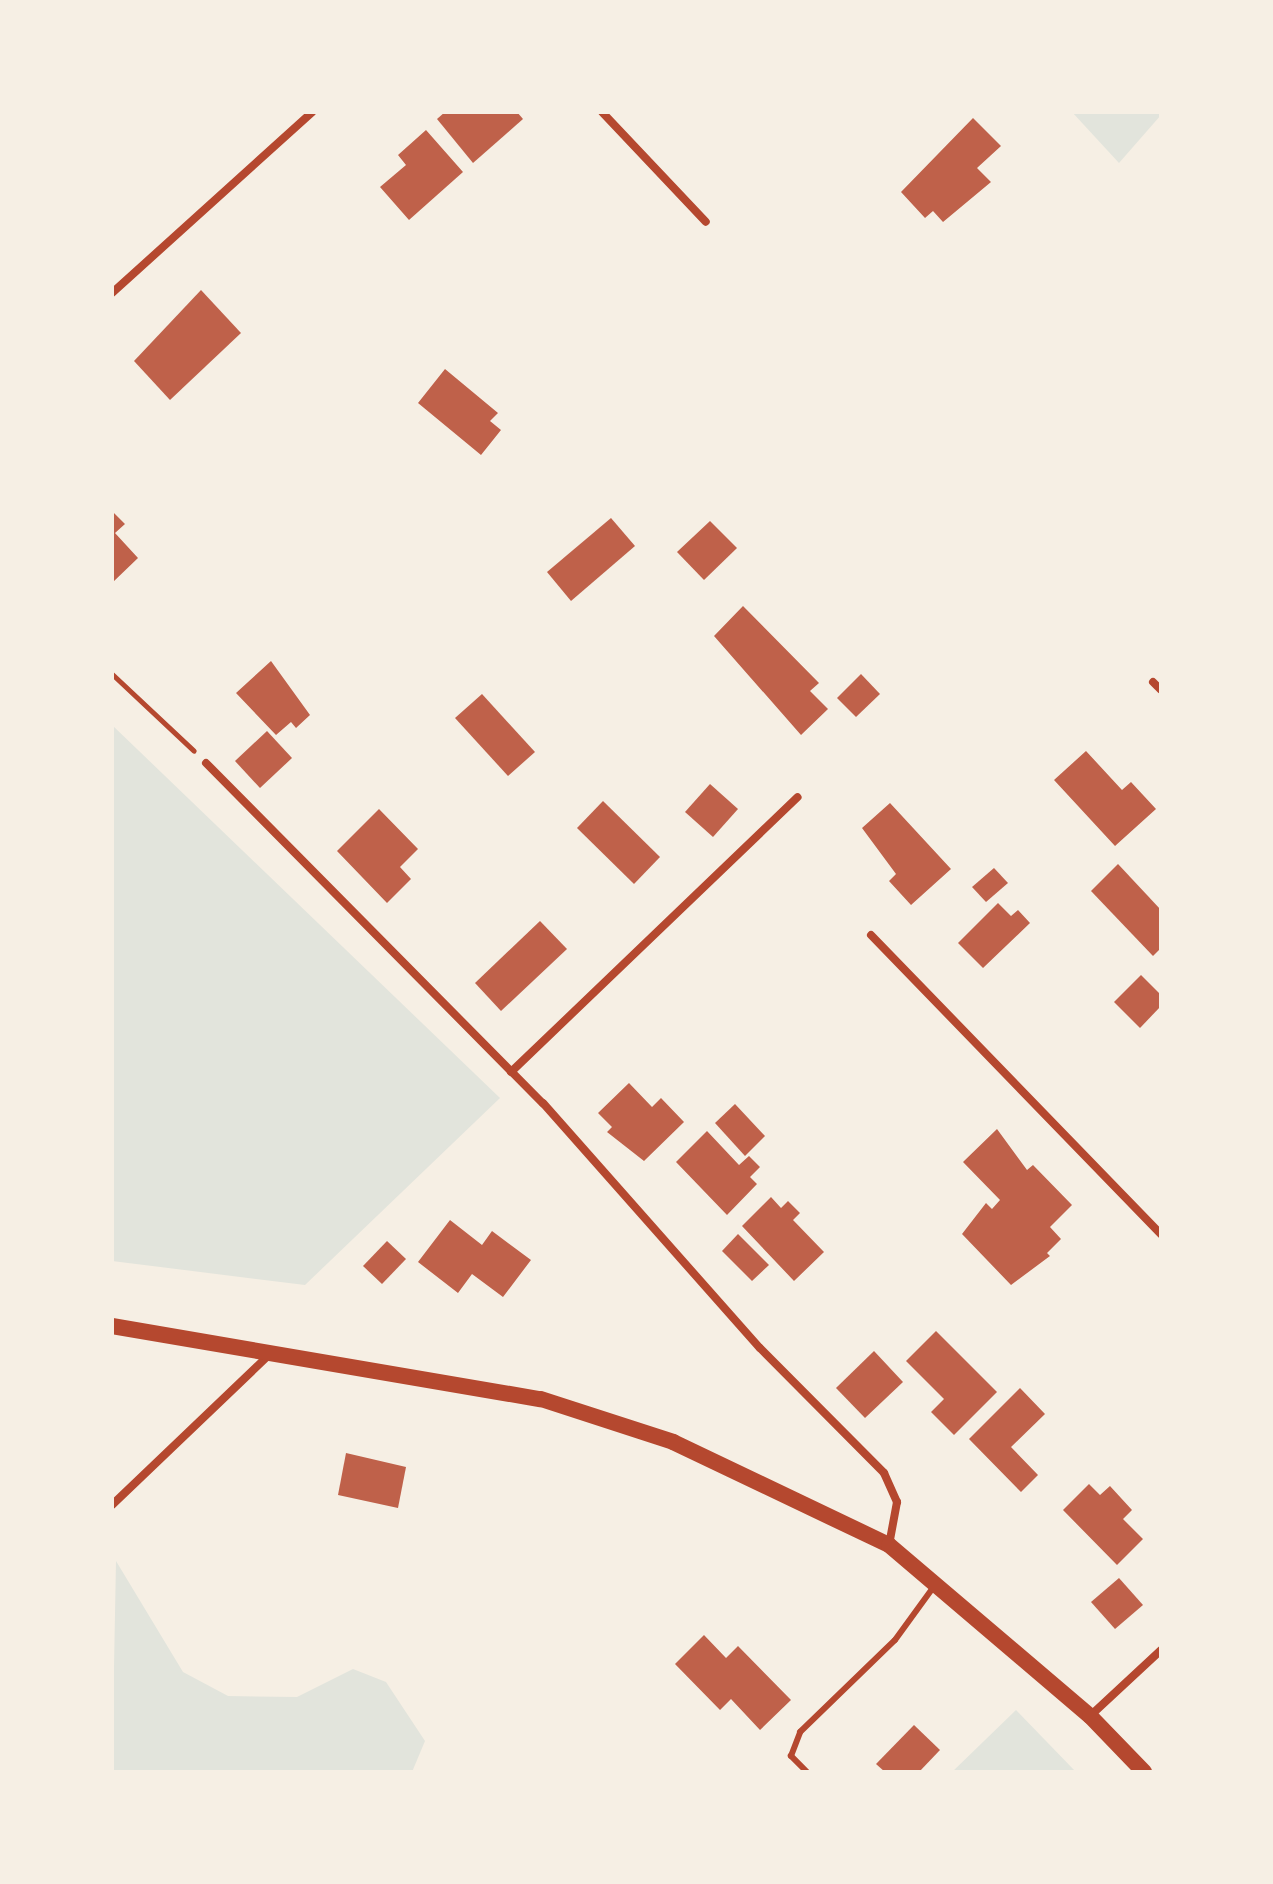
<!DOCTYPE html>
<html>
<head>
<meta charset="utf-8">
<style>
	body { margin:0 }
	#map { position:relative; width:1273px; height:1884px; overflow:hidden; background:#f6efe4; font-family:"Alegreya Sans",sans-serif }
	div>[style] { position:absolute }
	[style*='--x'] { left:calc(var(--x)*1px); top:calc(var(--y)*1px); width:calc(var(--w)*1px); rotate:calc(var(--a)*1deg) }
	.green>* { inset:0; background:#e2e4dc }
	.building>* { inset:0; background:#bf614a }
	.path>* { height:5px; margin:-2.5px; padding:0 2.5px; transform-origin:2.5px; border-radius:2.5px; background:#b5482f }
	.service>* { height:6px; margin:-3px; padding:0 3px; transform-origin:3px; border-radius:3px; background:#b5482f }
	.minor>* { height:8px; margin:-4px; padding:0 4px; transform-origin:4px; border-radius:4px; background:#b5482f }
	.secondary>* { height:16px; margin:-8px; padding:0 8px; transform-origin:8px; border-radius:8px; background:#b5482f }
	span { translate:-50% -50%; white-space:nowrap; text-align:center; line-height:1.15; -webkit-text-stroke:8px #f6efe4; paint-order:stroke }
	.frame { position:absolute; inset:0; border:114px solid #f6efe4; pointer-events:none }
</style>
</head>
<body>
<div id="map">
	<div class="green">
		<i style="clip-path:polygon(1072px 112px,1161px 112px,1161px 115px,1119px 163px)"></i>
		<i style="clip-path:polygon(112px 725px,500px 1098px,305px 1285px,112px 1261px)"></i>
		<i style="clip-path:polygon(116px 1561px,183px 1672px,228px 1696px,297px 1697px,353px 1669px,386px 1682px,425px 1741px,412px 1772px,112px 1772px)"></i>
		<i style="clip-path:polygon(1016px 1710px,1076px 1772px,952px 1772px)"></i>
	</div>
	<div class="building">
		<i style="clip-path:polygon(445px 112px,517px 112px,523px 119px,473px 163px,437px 119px)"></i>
		<i style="clip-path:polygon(973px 118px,1001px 146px,977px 168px,991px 182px,943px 222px,933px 211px,925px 218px,901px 192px)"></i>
		<i style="clip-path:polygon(426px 130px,463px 172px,409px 220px,380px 187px,406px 165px,398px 155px)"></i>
		<i style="clip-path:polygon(201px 290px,241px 333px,170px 400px,134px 361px)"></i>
		<i style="clip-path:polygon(445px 369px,498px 413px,490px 421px,501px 430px,481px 455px,418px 403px)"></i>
		<i style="clip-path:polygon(112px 511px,125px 524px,115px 533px,138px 558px,112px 583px)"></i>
		<i style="clip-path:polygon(611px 518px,635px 546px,571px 601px,547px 572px)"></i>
		<i style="clip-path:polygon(710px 521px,737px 548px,704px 580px,677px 552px)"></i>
		<i style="clip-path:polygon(743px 606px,819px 683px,810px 691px,828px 709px,801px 735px,714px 636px)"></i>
		<i style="clip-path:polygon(271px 661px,310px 715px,296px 728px,291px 722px,276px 735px,236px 693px)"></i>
		<i style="clip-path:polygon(861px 674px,880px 694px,856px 717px,837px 698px)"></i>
		<i style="clip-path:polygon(482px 694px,535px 752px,508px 776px,455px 718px)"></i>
		<i style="clip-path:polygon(267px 731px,292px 758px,260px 788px,235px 761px)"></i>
		<i style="clip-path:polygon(1086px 751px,1122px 790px,1131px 782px,1156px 809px,1115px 846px,1054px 780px)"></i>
		<i style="clip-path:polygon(710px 784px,738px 809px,713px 837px,685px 812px)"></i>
		<i style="clip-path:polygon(603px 801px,660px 857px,634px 884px,577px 828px)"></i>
		<i style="clip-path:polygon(890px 803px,951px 869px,911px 905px,889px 881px,896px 874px,862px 828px)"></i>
		<i style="clip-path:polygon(379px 809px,418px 849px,400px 867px,411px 879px,387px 903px,337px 851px)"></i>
		<i style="clip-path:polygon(1118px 864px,1161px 910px,1161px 948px,1153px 956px,1091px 891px)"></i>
		<i style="clip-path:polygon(994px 868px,1008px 883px,986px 902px,972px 887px)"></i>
		<i style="clip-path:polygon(998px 903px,1011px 916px,1018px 910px,1030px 923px,983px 968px,958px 943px)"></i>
		<i style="clip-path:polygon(540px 921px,567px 949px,501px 1011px,475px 983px)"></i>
		<i style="clip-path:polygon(1141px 975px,1161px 995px,1161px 1006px,1140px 1028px,1114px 1002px)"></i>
		<i style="clip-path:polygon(629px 1083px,652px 1107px,661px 1098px,684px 1122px,644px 1161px,607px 1132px,612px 1127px,598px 1113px)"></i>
		<i style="clip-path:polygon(735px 1104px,765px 1136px,745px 1156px,715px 1123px)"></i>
		<i style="clip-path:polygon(997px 1129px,1027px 1170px,1033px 1165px,1072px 1205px,1050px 1227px,1061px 1239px,1047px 1253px,1050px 1256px,1011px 1285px,962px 1234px,986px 1203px,992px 1209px,1000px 1200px,963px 1162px)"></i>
		<i style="clip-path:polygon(707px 1131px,739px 1165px,749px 1156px,760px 1167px,750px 1177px,757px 1184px,727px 1215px,676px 1162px)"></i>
		<i style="clip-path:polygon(771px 1197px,781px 1208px,788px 1201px,800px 1213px,793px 1220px,824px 1252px,794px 1281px,742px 1226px)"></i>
		<i style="clip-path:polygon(450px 1220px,482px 1245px,492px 1231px,531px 1260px,503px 1297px,472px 1274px,458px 1293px,418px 1262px)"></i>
		<i style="clip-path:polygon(738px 1234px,769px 1265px,752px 1281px,722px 1251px)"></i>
		<i style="clip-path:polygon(387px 1241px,406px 1259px,382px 1284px,363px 1266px)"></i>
		<i style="clip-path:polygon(936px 1331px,997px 1392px,954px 1435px,931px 1412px,944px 1399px,906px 1361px)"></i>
		<i style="clip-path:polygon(874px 1351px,903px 1382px,865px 1418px,836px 1388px)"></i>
		<i style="clip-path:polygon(1020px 1388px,1045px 1414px,1011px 1447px,1038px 1475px,1021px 1492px,969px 1439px)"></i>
		<i style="clip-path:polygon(346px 1453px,406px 1467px,398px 1508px,338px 1495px)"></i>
		<i style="clip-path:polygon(1089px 1484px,1100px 1495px,1110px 1486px,1132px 1510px,1123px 1519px,1143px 1539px,1117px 1565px,1063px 1510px)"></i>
		<i style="clip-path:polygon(1119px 1578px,1143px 1605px,1115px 1629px,1091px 1602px)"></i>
		<i style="clip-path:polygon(704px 1635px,726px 1658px,738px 1646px,791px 1700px,760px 1730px,731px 1699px,720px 1710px,675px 1664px)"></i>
		<i style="clip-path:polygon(914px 1725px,940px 1750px,919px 1772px,885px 1772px,876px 1764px)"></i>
	</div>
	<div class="path">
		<i style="--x:112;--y:674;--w:112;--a:43.2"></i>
	</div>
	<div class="service">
		<i style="--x:807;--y:1772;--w:23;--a:-135"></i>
		<i style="--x:791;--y:1756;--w:26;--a:-69"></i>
		<i style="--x:800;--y:1732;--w:132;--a:-44.1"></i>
		<i style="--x:895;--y:1640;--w:68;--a:-54"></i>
	</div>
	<div class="minor">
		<i style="--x:602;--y:112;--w:151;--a:46.6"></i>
		<i style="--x:112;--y:293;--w:270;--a:-42.1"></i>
		<i style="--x:1153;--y:682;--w:11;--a:45"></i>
		<i style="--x:206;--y:763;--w:479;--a:45.3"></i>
		<i style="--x:543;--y:1103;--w:327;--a:48.5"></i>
		<i style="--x:760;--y:1348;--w:176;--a:45.2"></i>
		<i style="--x:884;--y:1473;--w:32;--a:66"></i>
		<i style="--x:897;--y:1502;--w:44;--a:100.5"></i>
		<i style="--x:871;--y:935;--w:417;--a:45.9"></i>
		<i style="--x:511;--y:1072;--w:397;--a:-43.8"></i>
		<i style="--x:112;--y:1505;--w:219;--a:-43.7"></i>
		<i style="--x:1090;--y:1716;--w:97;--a:-42.9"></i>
	</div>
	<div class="secondary">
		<i style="--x:112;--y:1326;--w:435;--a:9.7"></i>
		<i style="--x:541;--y:1399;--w:139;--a:18"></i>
		<i style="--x:673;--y:1442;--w:239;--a:25.5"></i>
		<i style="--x:889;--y:1545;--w:264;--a:40.4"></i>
		<i style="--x:1090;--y:1716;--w:78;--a:46"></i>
	</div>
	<div class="frame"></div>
</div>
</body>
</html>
